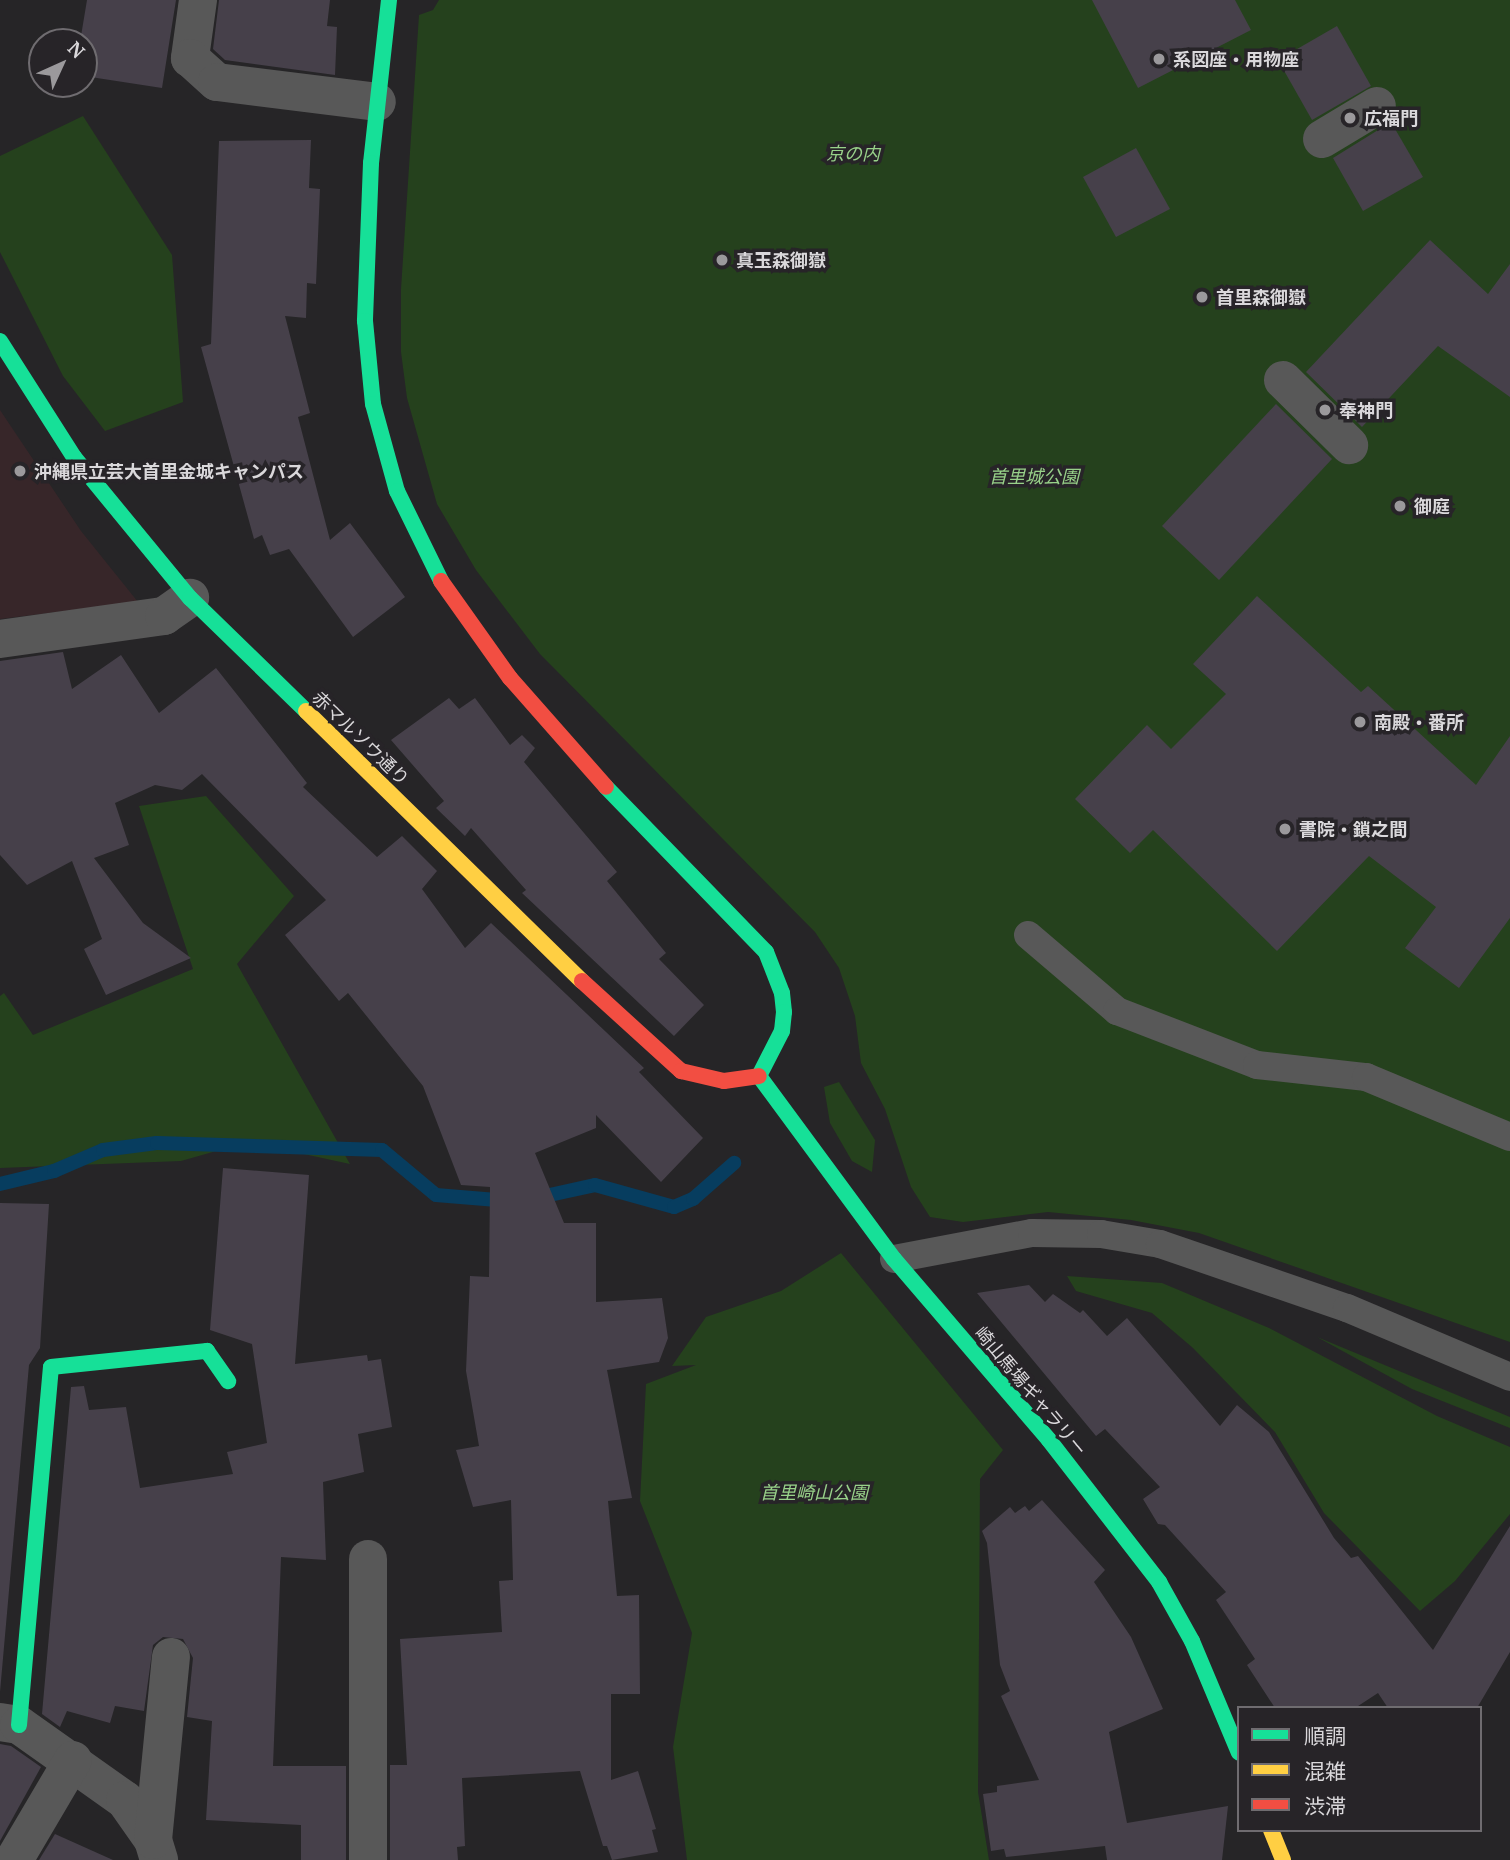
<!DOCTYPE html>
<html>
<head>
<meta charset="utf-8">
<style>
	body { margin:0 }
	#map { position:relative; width:1510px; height:1860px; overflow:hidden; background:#262527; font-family:"PT Serif","Noto Sans JP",serif }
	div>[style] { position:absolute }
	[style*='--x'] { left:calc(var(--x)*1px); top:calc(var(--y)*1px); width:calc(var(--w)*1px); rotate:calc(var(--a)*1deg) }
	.education>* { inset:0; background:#372629 }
	.green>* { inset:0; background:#25411d }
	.stream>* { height:14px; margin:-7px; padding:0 7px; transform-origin:7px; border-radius:7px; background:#073d5f }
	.building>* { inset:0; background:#46404a }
	.lane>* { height:28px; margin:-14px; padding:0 14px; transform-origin:14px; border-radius:14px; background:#585858 }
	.street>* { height:38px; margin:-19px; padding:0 19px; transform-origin:19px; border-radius:19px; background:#585858 }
	.fast>* { height:16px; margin:-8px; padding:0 8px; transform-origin:8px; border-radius:8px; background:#16e098 }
	.slow>* { height:16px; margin:-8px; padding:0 8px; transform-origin:8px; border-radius:8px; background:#ffcf43 }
	.jam>* { height:16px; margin:-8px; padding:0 8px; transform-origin:8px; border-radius:8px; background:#f24e42 }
	.dots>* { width:19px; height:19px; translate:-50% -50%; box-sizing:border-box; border:4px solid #272428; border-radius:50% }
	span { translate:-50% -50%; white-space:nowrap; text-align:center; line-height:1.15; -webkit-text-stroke:7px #272428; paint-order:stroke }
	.poi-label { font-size:18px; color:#dad8db; font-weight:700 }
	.left { translate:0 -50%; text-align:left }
	.park-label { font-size:18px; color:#98d189; font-style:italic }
	.street-label { font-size:18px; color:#dad8db }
	.legend { position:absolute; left:1237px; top:1706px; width:245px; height:126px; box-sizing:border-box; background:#272428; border:2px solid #6f6c70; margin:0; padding:9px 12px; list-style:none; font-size:21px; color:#dad8db }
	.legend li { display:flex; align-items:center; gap:14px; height:35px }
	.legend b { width:35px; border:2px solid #6f6c70 }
	.north { position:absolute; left:28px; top:28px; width:70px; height:70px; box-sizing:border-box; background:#272428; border:2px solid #6f6c70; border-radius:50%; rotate:45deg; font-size:19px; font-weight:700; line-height:28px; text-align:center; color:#dad8db }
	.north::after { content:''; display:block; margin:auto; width:24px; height:32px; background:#9b999c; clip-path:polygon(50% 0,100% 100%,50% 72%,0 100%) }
</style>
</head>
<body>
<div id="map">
	<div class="education">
		<i style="clip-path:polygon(0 410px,81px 531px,138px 602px,0 619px)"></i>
	</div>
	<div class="green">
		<i style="clip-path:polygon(439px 0,1510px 0,1510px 1342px,1199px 1233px,1131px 1220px,1048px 1212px,963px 1222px,930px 1217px,911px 1187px,885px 1109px,861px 1063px,855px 1016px,839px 968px,815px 932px,540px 654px,476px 570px,437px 504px,407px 398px,401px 352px,401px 289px,419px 15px,433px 10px)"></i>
		<i style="clip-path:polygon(83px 116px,172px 255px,183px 402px,105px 431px,63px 376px,0 252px,0 156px)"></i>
		<i style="clip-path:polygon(206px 796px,294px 896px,237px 964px,350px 1164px,248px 1142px,181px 1161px,0 1168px,0 996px,4px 993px,33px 1035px,193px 969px,139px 806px)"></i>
		<i style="clip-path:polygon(839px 1082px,875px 1140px,872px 1172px,852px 1161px,830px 1123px,824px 1087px)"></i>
		<i style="clip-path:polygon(841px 1253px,1003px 1450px,980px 1479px,978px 1792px,989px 1860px,687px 1860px,673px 1747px,692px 1633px,640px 1501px,646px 1384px,696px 1365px,672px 1366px,706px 1317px,781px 1291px)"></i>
		<i style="clip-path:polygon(1067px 1276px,1162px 1283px,1269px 1328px,1437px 1416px,1510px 1447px,1510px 1514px,1455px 1581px,1420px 1611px,1324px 1513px,1275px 1432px,1193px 1348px,1152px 1313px,1076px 1291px)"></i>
		<i style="clip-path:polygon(1317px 1337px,1510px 1417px,1510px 1428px,1412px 1389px)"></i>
	</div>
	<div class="stream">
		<i style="--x:0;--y:1184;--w:56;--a:-13.5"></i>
		<i style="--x:54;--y:1171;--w:53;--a:-23.2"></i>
		<i style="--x:103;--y:1150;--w:54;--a:-7.4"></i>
		<i style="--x:157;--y:1143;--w:225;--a:1.8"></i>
		<i style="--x:382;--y:1150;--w:70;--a:39.8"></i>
		<i style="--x:436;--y:1195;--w:73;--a:4.7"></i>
		<i style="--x:536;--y:1198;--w:60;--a:-12.4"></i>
		<i style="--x:595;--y:1185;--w:82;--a:15.6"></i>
		<i style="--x:674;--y:1207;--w:21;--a:-23"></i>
		<i style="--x:693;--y:1199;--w:55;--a:-41.3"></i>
	</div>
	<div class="building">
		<i style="clip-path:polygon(87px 0,176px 0,162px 88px,84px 76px,84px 42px,80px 42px)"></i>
		<i style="clip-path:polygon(219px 0,330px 0,327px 26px,337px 27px,335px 75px,225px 60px,213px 49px)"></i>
		<i style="clip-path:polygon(1092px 0,1235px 0,1251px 30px,1138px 88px)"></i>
		<i style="clip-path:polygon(1337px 26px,1371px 86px,1312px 120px,1278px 60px)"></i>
		<i style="clip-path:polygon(1391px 122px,1423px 177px,1363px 211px,1333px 158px)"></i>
		<i style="clip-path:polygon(311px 140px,309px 188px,320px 189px,316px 284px,307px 283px,306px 318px,285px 316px,310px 413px,298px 417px,330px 540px,350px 523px,405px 597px,353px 637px,289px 549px,270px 555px,262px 535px,254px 539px,201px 347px,211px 344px,219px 141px)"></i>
		<i style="clip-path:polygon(1136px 148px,1170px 209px,1116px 237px,1083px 177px)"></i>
		<i style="clip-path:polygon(1430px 240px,1488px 294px,1510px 264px,1510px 397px,1438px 346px,1362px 427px,1306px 372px)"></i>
		<i style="clip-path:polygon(1276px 404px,1332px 459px,1219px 580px,1162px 526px)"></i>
		<i style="clip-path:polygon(1257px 596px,1361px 692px,1368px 686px,1476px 785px,1510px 736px,1510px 918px,1459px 988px,1405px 948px,1436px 907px,1369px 856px,1277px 951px,1153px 830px,1130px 853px,1075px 799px,1147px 725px,1171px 749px,1226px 694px,1193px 664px)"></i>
		<i style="clip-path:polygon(63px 652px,72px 689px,121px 655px,159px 713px,216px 668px,307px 783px,303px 787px,377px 857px,402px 836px,437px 871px,422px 889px,465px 948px,491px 923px,644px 1068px,639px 1072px,703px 1138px,661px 1182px,596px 1115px,596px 1128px,535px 1153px,564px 1223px,596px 1223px,596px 1302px,662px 1298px,668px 1338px,659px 1362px,607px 1370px,632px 1498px,608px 1501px,617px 1596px,639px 1595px,640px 1694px,611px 1694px,611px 1780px,638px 1771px,656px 1829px,652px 1830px,658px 1852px,612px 1860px,607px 1846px,603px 1846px,580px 1771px,462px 1778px,465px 1846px,457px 1847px,458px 1860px,390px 1860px,390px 1765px,407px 1765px,400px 1639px,502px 1632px,499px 1581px,513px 1580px,511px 1500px,473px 1507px,456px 1450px,479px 1446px,466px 1371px,470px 1276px,489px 1277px,490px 1187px,461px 1185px,423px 1086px,348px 993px,339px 1001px,285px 935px,326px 900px,202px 774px,182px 790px,155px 785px,115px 803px,129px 845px,94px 858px,143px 923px,191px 958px,106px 995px,84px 949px,102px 939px,72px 861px,27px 885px,0 855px,0 661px)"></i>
		<i style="clip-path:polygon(449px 698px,459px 709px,475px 698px,510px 745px,522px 735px,535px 748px,524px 762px,617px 872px,607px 881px,666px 953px,659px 959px,704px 1005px,674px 1036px,522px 893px,526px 890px,471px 828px,465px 836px,436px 808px,444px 801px,391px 740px)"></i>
		<i style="clip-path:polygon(223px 1168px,309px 1175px,295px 1364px,367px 1355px,368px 1361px,381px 1359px,392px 1427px,358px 1434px,364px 1472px,323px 1482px,326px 1560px,281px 1557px,273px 1766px,346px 1766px,346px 1860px,301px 1860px,301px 1825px,206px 1820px,212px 1721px,187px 1717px,193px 1658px,183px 1639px,163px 1637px,153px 1645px,144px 1711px,115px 1706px,110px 1723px,67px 1711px,60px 1727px,42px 1714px,71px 1387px,84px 1386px,89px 1410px,126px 1407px,140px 1488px,233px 1474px,227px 1452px,267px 1443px,252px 1344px,210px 1330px)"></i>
		<i style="clip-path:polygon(0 1203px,49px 1204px,40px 1348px,29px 1365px,0 1692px)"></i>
		<i style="clip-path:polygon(1029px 1285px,1045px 1302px,1053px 1294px,1080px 1313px,1083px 1310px,1107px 1336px,1127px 1318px,1220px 1426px,1237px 1405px,1269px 1432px,1334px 1538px,1351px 1558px,1358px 1556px,1433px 1650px,1510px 1526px,1510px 1652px,1477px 1708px,1388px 1708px,1378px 1693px,1355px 1708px,1275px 1708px,1247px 1665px,1255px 1659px,1216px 1600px,1226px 1592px,1165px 1525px,1158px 1524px,1143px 1499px,1160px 1487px,1105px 1429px,1096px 1436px,977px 1293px)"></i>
		<i style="clip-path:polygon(1042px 1500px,1105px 1570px,1094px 1582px,1131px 1637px,1163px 1709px,1109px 1732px,1127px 1823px,1228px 1806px,1222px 1860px,1107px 1860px,1105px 1846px,1006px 1857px,1004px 1849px,991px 1851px,983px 1794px,997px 1792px,997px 1786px,1039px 1780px,1001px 1696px,1010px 1691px,1000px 1665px,987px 1543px,982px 1531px,1010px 1507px,1015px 1513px,1025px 1506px,1029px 1511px)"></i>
		<i style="clip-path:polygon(0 1744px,11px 1746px,41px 1767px,0 1841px)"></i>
		<i style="clip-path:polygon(55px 1834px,113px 1860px,39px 1860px)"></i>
	</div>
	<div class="lane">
		<i style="--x:1028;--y:935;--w:117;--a:40.5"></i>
		<i style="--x:1117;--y:1011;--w:150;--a:21.1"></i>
		<i style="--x:1257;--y:1065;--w:110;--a:6.3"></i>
		<i style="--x:1366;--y:1077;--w:156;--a:22.6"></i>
		<i style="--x:894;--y:1259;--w:140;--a:-10.7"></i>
		<i style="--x:1032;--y:1233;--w:69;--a:0.8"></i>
		<i style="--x:1101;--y:1234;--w:60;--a:9.6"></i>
		<i style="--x:1160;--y:1244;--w:198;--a:18.9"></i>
		<i style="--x:1347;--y:1308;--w:177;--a:22.9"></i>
	</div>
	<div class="street">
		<i style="--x:198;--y:0;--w:59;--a:97.9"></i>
		<i style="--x:190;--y:58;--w:36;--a:42"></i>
		<i style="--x:217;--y:82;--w:161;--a:7.1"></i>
		<i style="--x:1322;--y:139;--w:64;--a:-31"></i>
		<i style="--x:1283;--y:380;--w:93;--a:44.6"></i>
		<i style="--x:0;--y:639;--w:166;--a:-8"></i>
		<i style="--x:164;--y:616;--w:32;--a:-35"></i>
		<i style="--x:0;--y:1722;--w:19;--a:9"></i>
		<i style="--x:19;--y:1725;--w:130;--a:35.3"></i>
		<i style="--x:125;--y:1800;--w:49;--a:55"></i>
		<i style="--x:153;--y:1840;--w:21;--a:73"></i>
		<i style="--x:153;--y:1840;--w:184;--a:-84.4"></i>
		<i style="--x:14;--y:1860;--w:116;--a:-59.5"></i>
		<i style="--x:368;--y:1860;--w:301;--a:-90"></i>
	</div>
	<div class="fast">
		<i style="--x:389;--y:0;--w:164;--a:96.3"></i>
		<i style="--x:371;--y:163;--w:158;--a:92.2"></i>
		<i style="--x:365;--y:321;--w:83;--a:84.5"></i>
		<i style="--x:373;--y:404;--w:90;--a:74.6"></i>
		<i style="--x:397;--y:491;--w:100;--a:63.9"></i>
		<i style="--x:0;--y:341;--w:138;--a:57.5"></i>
		<i style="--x:74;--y:457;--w:183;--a:50.6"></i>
		<i style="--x:190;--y:598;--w:162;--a:44.2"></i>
		<i style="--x:606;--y:787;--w:230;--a:45.9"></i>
		<i style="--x:766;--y:952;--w:44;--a:68.7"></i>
		<i style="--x:782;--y:993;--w:19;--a:84"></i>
		<i style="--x:784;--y:1012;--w:19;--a:96"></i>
		<i style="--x:782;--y:1031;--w:51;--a:117.1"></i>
		<i style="--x:759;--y:1076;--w:227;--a:53.6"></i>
		<i style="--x:894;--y:1259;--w:238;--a:49.4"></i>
		<i style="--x:1049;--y:1440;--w:180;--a:52.2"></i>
		<i style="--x:1159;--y:1582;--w:68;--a:60.8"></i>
		<i style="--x:1192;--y:1641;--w:121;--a:67.2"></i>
		<i style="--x:19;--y:1725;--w:359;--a:-84.9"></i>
		<i style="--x:51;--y:1367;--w:157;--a:-5.9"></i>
		<i style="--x:207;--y:1351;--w:37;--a:55"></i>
	</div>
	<div class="slow">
		<i style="--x:306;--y:711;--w:386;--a:44.4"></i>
		<i style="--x:1271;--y:1830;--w:32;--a:68"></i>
	</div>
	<div class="jam">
		<i style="--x:441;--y:581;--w:119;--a:54.6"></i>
		<i style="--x:510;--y:678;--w:145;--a:48.6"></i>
		<i style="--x:582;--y:981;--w:134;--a:42.3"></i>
		<i style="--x:681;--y:1071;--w:44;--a:13.1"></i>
		<i style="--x:724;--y:1081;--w:35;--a:-8"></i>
	</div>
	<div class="dots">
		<i style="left:1159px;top:59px;background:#9b999c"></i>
		<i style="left:1350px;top:118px;background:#9b999c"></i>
		<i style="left:722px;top:260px;background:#9b999c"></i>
		<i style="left:1202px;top:297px;background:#9b999c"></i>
		<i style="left:1325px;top:410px;background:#9b999c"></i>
		<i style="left:20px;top:471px;background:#9b999c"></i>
		<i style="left:1400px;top:506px;background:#9b999c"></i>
		<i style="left:1360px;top:722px;background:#9b999c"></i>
		<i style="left:1285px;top:829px;background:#9b999c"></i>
	</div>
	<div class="poi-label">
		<span class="left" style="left:1173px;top:59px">系図座・用物座</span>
		<span class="left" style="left:1364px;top:118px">広福門</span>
		<span class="left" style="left:736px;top:260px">真玉森御嶽</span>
		<span class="left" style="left:1216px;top:297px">首里森御嶽</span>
		<span class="left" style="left:1339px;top:410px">奉神門</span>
		<span class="left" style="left:34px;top:471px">沖縄県立芸大首里金城キャンパス</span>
		<span class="left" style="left:1414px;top:506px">御庭</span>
		<span class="left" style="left:1374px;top:722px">南殿・番所</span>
		<span class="left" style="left:1299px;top:829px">書院・鎖之間</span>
	</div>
	<div class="park-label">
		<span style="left:853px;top:153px">京の内</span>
		<span style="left:1034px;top:476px">首里城公園</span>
		<span style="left:814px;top:1492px">首里崎山公園</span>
	</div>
	<div class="street-label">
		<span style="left:361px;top:738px;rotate:44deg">赤マルソウ通り</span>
		<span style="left:1031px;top:1391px;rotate:50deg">崎山馬場ギャラリー</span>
	</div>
	<ul class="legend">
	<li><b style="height:9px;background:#16e098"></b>順調</li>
	<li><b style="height:9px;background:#ffcf43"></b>混雑</li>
	<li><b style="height:9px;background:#f24e42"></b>渋滞</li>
	</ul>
	<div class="north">N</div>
</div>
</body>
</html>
